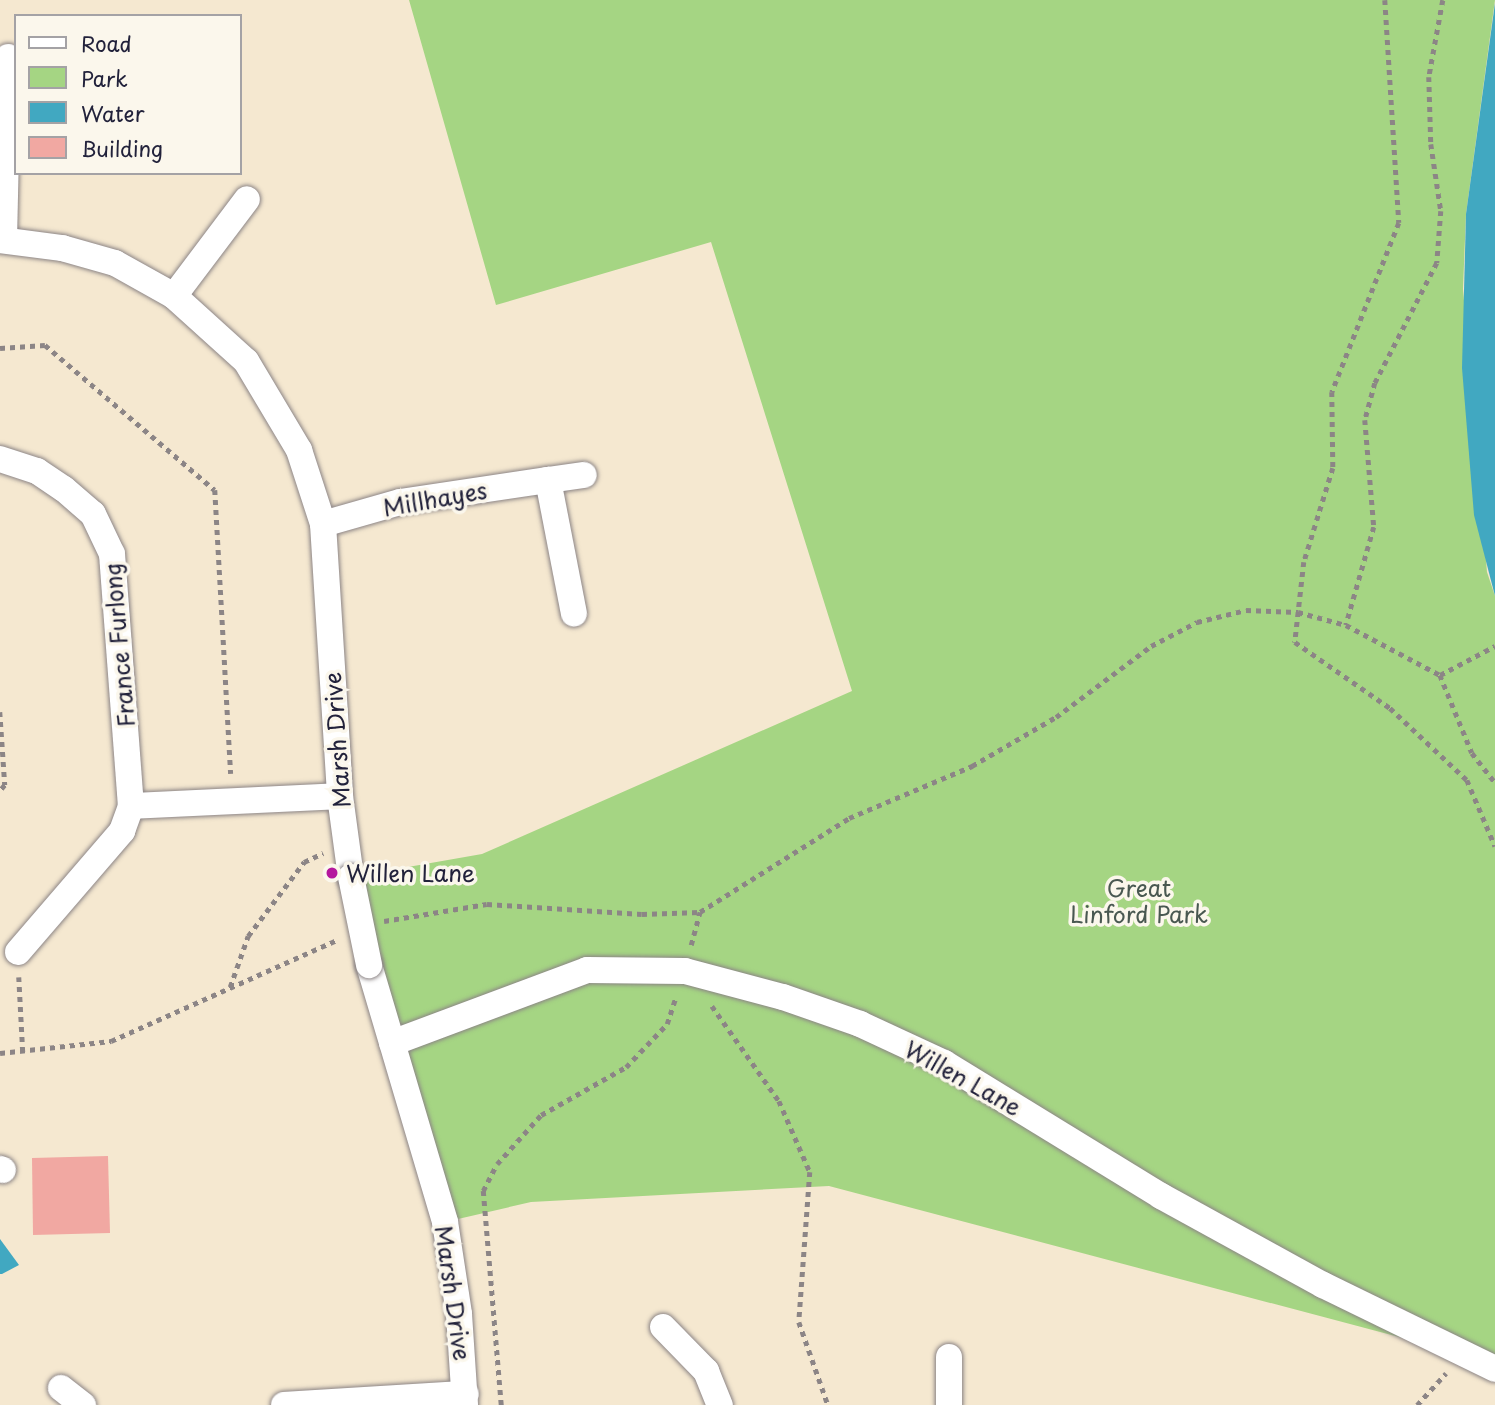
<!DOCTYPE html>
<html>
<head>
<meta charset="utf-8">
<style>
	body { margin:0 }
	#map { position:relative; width:1495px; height:1405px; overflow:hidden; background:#f5e8d0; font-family:"Playpen Sans",sans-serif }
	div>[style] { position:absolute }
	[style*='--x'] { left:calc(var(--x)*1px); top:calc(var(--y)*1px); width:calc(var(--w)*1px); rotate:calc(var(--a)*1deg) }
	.green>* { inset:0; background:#a5d583 }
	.water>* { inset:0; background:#41a8c1 }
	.building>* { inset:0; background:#f1a8a2 }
	.path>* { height:4.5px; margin-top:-2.25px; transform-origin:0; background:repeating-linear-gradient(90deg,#8c8586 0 5px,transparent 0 10px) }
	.roads { filter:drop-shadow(0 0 2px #8c8586) drop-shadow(0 0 2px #8c8586) }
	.street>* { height:26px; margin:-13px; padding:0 13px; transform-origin:13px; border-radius:13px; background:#fff }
	.bridges { filter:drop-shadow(0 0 2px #8c8586) drop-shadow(0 0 2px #8c8586) }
	.street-bridge>* { height:26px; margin:-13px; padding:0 13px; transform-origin:13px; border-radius:13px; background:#fff }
	.dots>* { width:19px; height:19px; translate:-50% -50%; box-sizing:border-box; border:4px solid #fbf7ec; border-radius:50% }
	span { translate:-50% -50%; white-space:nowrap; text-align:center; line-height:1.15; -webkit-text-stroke:7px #fbf7ec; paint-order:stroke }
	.street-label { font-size:23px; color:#22223b }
	.poi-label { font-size:23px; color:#22223b }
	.left { translate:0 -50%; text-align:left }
	.park-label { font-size:23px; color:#495851 }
	.legend { position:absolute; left:14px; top:14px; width:228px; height:161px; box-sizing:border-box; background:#fbf7ec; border:2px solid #a4a2a5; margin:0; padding:9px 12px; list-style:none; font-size:21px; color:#22223b }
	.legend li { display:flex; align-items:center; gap:14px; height:35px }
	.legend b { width:35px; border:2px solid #a4a2a5 }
</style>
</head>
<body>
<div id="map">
	<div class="green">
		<i style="clip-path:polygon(409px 0,1495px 0,1466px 214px,1463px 289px,1487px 572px,1495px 596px,1495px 1369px,1463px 1354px,829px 1186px,531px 1202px,445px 1222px,351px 877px,482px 854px,852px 691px,711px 242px,496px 305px)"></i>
	</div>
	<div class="water">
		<i style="clip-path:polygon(1495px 3px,1495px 596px,1474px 515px,1462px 368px,1466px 214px)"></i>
		<i style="clip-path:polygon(0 1239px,19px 1265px,2px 1274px,0 1274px)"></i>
	</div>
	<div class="building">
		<i style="clip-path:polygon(108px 1156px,110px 1233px,33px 1235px,32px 1158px)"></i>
	</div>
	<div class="path">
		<i style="--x:1385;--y:0;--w:223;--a:86.4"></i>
		<i style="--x:1399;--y:223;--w:182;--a:111.6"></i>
		<i style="--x:1332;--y:392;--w:76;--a:89.2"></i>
		<i style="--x:1333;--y:468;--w:98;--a:107.1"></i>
		<i style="--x:1304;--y:562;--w:81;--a:96.4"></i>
		<i style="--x:1295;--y:642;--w:116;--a:34.8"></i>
		<i style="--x:1390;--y:708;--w:105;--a:43.1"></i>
		<i style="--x:1467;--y:780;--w:72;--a:67"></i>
		<i style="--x:1443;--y:0;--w:78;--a:100.3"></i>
		<i style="--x:1429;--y:77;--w:67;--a:88.3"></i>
		<i style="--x:1431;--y:144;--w:68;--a:81.5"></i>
		<i style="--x:1441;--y:211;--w:52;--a:94.4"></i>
		<i style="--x:1437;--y:263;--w:135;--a:117.3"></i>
		<i style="--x:1375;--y:383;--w:38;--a:105"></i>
		<i style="--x:1365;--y:420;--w:107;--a:85.2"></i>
		<i style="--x:1374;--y:527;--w:102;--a:105.9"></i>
		<i style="--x:1346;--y:625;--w:106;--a:28"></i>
		<i style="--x:1440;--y:675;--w:84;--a:67.7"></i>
		<i style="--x:1472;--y:753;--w:37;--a:52"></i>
		<i style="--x:0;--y:348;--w:45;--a:-3.8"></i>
		<i style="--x:45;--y:345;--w:223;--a:40.5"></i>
		<i style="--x:215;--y:490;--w:284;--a:86.8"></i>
		<i style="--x:1440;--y:675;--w:62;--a:-27.8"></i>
		<i style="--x:0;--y:712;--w:73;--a:86.1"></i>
		<i style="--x:5;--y:785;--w:8;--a:130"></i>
		<i style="--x:384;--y:921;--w:104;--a:-9.4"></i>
		<i style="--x:487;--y:904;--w:155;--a:3.7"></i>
		<i style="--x:642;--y:914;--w:58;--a:-2"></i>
		<i style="--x:700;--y:912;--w:176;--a:-32.2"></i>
		<i style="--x:849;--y:818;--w:134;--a:-22.9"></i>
		<i style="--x:972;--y:766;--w:97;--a:-30.3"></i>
		<i style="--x:1056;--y:717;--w:119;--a:-36.8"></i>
		<i style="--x:1151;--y:646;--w:52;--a:-27.6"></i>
		<i style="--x:1197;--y:622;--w:50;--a:-13.8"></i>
		<i style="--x:1246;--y:610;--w:52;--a:2.2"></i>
		<i style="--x:1298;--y:612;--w:50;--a:15.2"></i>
		<i style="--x:691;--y:945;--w:34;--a:-75"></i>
		<i style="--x:19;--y:977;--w:76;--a:87"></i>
		<i style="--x:230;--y:987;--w:54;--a:-70.6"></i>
		<i style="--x:248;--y:936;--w:93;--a:-52.9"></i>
		<i style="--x:304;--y:862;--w:21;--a:-25"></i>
		<i style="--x:712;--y:1006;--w:116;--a:54.8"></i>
		<i style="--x:779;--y:1101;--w:77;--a:66.4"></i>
		<i style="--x:810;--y:1172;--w:150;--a:94.2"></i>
		<i style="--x:799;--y:1322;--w:88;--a:70.7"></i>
		<i style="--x:0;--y:1053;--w:112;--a:-6.2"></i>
		<i style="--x:111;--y:1041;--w:248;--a:-24.1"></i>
		<i style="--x:501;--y:1405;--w:215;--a:-94.8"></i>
		<i style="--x:483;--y:1191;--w:30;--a:-63"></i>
		<i style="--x:497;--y:1164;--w:66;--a:-48.1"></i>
		<i style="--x:541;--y:1115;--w:98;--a:-29.5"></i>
		<i style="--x:626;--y:1067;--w:59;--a:-46.4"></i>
		<i style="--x:667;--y:1024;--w:28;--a:-72"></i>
		<i style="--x:1417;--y:1405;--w:43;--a:-47.8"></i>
	</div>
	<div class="roads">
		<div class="street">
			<i style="--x:0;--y:240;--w:63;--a:7.4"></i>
			<i style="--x:62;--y:248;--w:55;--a:15.8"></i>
			<i style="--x:115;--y:263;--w:68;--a:29.2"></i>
			<i style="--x:174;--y:296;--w:97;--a:42.1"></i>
			<i style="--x:246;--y:361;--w:104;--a:59.2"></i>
			<i style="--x:299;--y:450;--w:78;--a:72"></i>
			<i style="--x:323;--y:524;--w:273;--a:86.4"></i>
			<i style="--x:340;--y:796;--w:82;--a:82.3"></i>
			<i style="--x:4;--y:240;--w:183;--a:-88.7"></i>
			<i style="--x:174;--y:296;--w:121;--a:-53"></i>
			<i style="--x:0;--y:459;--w:39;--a:18"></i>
			<i style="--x:37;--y:471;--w:32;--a:34"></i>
			<i style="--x:64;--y:489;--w:38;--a:41"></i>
			<i style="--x:93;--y:514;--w:44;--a:64.6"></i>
			<i style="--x:112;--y:554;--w:253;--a:85.7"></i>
			<i style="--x:131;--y:806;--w:209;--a:-2.7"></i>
			<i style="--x:548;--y:480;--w:36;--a:-8"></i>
			<i style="--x:323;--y:524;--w:80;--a:-15.9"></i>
			<i style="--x:400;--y:502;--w:150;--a:-8.5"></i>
			<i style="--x:548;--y:480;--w:136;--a:79"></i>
			<i style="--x:18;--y:952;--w:160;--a:-49.3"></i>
			<i style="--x:122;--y:831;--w:27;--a:-70"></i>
			<i style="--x:369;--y:965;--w:268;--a:73.5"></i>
			<i style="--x:445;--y:1222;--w:93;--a:81.3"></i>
			<i style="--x:459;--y:1314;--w:91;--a:86.2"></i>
			<i style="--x:392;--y:1043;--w:208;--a:-20.5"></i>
			<i style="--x:587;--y:970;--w:98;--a:0.6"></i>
			<i style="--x:685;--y:971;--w:101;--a:14.9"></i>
			<i style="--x:783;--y:997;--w:82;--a:19.3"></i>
			<i style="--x:860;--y:1024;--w:93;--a:24.9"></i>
			<i style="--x:944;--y:1063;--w:255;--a:31.5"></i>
			<i style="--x:1161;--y:1196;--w:185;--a:28.8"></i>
			<i style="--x:1323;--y:1285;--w:191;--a:26"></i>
			<i style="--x:0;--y:1169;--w:3;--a:18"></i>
			<i style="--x:663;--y:1327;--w:62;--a:45.7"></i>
			<i style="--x:706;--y:1371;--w:37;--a:68"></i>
			<i style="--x:949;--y:1357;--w:48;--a:90"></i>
			<i style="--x:61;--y:1388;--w:28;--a:38"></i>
			<i style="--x:284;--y:1405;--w:182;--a:-3.5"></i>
		</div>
	</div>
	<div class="bridges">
		<div class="street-bridge">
			<i style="--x:351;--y:877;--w:90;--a:78.4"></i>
		</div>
	</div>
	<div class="dots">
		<i style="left:332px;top:873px;background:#b5179e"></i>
	</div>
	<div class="street-label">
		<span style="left:435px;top:499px;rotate:-10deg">Millhayes</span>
		<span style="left:119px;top:645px;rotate:-95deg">France Furlong</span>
		<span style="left:337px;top:740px;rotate:-94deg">Marsh Drive</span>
		<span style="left:963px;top:1078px;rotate:29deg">Willen Lane</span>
		<span style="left:453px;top:1293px;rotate:82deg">Marsh Drive</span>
	</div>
	<div class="poi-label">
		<span class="left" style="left:346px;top:873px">Willen Lane</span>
	</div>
	<div class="park-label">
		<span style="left:1139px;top:901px">Great<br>Linford Park</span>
	</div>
	<ul class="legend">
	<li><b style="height:9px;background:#fff"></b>Road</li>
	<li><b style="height:19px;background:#a5d583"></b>Park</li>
	<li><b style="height:19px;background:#41a8c1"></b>Water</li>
	<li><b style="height:19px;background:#f1a8a2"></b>Building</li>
	</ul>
</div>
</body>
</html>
